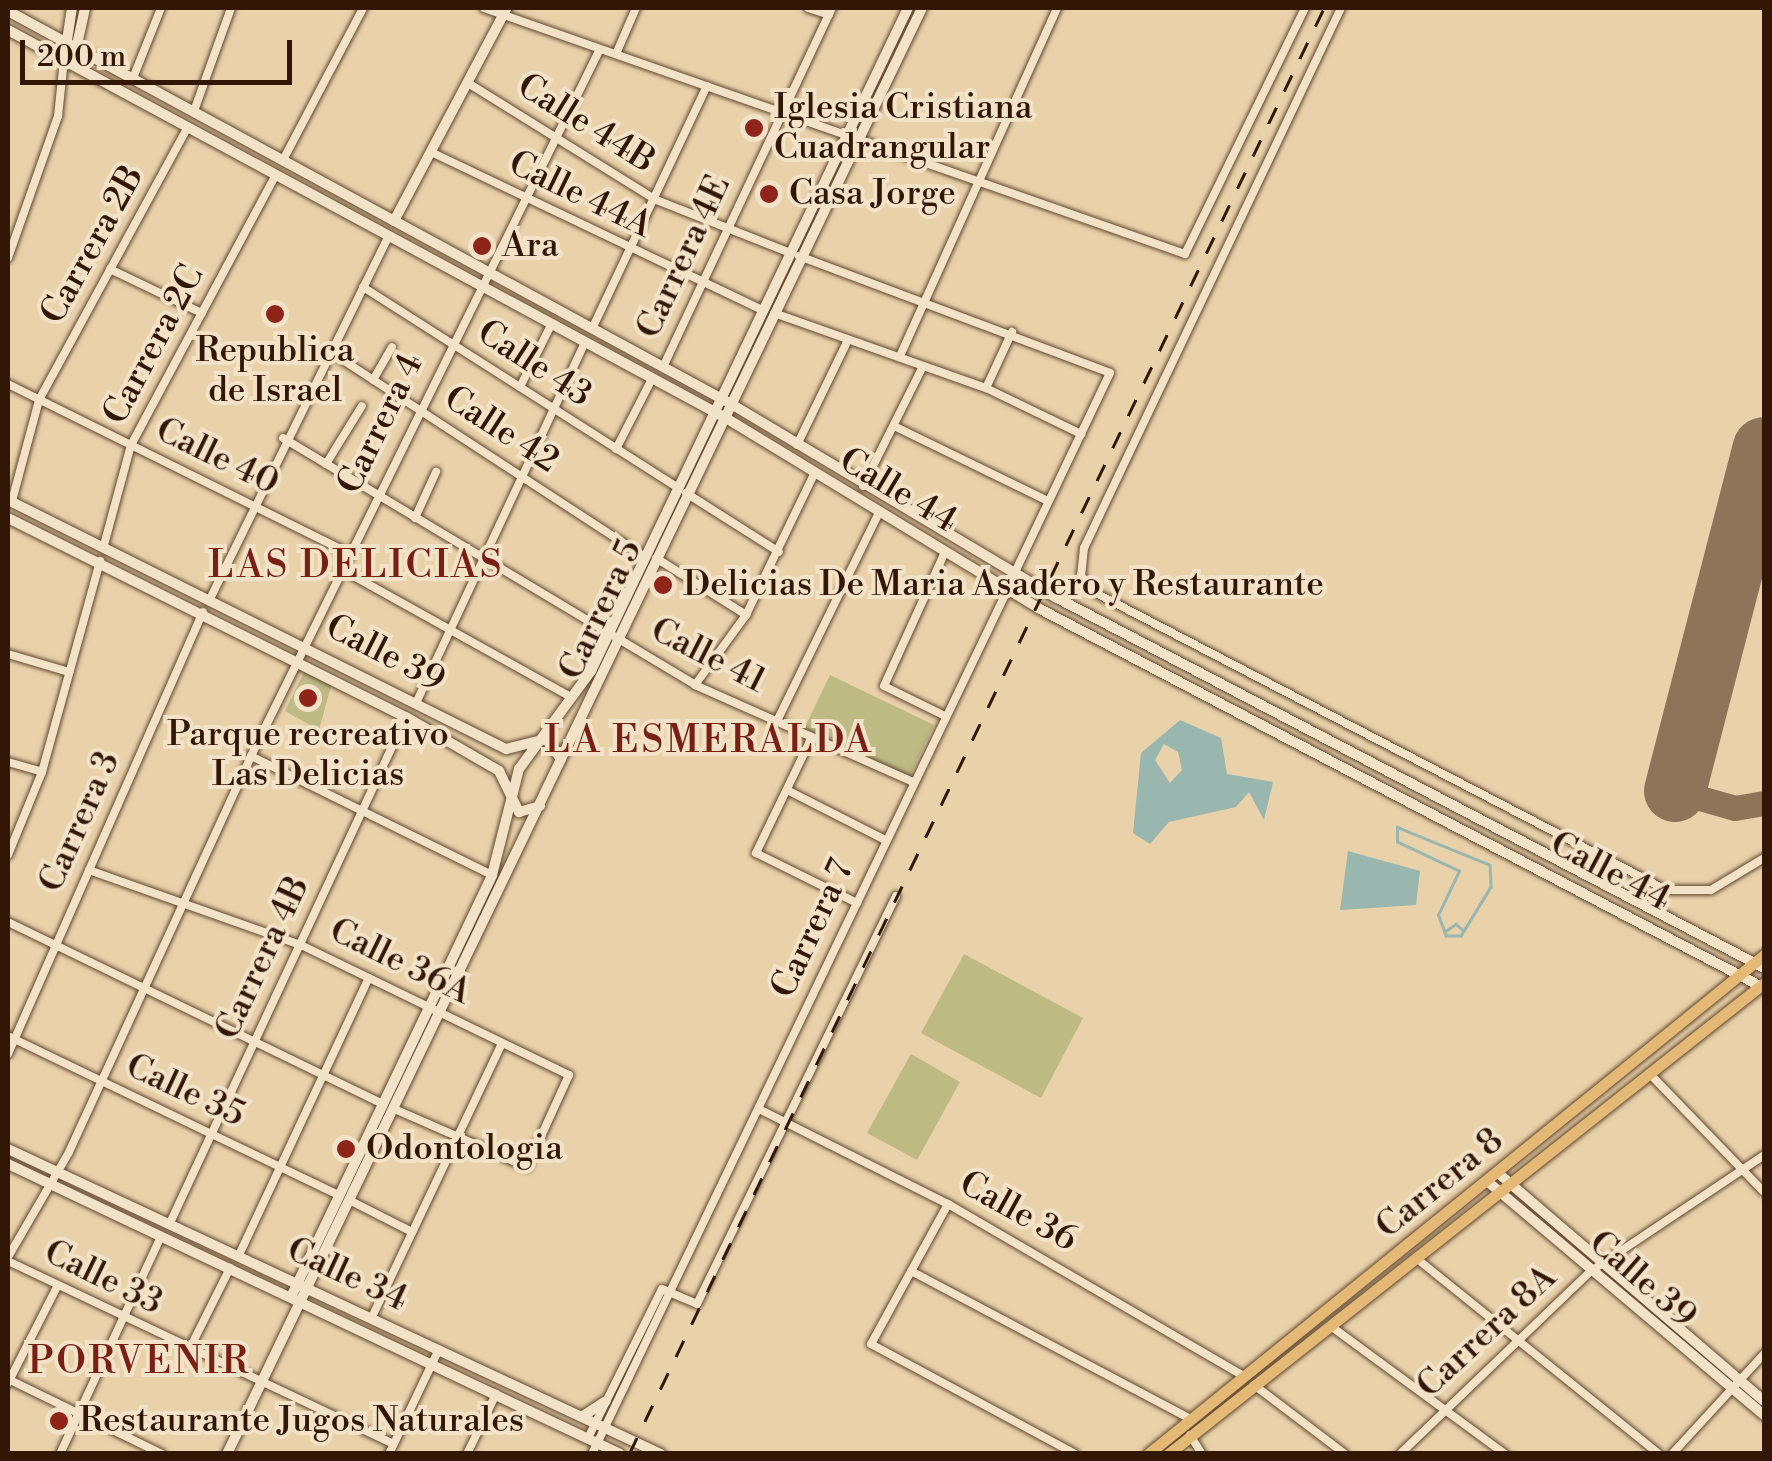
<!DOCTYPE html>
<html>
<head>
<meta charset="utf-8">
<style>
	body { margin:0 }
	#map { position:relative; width:1772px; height:1461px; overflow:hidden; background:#e9d2aa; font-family:"Libre Bodoni",serif }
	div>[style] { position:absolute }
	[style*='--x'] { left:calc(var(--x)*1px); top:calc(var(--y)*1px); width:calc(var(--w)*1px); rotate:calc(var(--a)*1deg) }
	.green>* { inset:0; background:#bdba84 }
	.water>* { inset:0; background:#99b6af }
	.stream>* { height:2.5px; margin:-1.25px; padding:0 1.25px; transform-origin:1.25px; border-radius:1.25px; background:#99b6af }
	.taxiway>* { height:25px; margin:-12.5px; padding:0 12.5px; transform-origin:12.5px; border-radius:12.5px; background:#8e7458 }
	.runway>* { height:62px; margin:-31px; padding:0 31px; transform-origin:31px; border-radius:31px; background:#8e7458 }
	.roads { filter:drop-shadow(0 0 2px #604630) drop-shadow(0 0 2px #604630) }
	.street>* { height:8px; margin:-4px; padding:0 4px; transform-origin:4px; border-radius:4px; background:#f1e2c8 }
	.secondary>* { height:10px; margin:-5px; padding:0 5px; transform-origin:5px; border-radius:5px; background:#f1e2c8 }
	.primary>* { height:11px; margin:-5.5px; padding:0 5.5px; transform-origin:5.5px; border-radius:5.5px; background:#e4b975 }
	.rail>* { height:2.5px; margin-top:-1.25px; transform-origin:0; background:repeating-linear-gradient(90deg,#321707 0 18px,transparent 0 36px) }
	.dots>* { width:28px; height:28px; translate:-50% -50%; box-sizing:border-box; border:5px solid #f1e2c8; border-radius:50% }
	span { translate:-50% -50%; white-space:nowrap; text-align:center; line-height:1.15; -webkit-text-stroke:8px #f1e2c8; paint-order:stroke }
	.poi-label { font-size:35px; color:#321707 }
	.left { translate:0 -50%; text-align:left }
	.street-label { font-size:35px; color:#321707 }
	.neighbourhood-label { font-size:38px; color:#7a1f14; letter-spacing:2.5px }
	.frame { position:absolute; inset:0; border:10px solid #321707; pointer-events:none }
	.scale { position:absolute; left:20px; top:40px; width:272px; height:45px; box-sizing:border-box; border:5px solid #321707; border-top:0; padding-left:12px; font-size:30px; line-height:35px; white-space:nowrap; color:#321707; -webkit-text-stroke:8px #f1e2c8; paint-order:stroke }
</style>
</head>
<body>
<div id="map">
	<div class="green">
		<i style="clip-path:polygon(304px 672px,331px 686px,319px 730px,285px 711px)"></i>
		<i style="clip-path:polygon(830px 675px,934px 725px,909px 778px,804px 729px)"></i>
		<i style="clip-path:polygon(964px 954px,1083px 1018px,1041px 1098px,921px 1033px)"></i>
		<i style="clip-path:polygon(911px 1054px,960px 1082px,917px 1160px,867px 1133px)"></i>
	</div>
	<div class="water">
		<i style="clip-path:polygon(evenodd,1180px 720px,1221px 738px,1227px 774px,1273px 782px,1264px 820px,1249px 792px,1236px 807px,1169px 822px,1150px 844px,1133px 833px,1141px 753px,1180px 720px,1164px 744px,1178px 752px,1182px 770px,1170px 783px,1155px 760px,1164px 744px)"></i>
		<i style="clip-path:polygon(1348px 851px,1420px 871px,1416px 905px,1340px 910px)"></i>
	</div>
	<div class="stream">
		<i style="--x:1397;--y:827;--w:100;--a:22.2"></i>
		<i style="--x:1490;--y:865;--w:22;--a:87"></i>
		<i style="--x:1491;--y:887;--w:57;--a:121.5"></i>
		<i style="--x:1461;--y:936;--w:15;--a:180"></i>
		<i style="--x:1446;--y:936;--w:22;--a:-111"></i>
		<i style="--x:1438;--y:915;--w:49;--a:-64.5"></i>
		<i style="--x:1459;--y:871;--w:68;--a:-154.9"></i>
		<i style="--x:1397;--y:842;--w:15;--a:-90"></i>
		<i style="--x:1444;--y:932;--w:14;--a:-34"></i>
		<i style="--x:1456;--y:924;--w:9;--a:41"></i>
	</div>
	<div class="taxiway">
		<i style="--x:1675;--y:791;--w:62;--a:15.8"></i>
		<i style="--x:1735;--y:808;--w:29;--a:-10"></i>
	</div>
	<div class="runway">
		<i style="--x:1675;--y:791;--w:354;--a:-75.5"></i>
	</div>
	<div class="roads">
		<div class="street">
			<i style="--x:484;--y:8;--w:743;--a:19.34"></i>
			<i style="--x:1185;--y:254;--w:274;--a:-64"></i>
			<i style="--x:808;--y:8;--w:22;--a:18"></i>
			<i style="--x:1341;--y:8;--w:598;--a:115.45"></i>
			<i style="--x:1084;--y:548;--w:27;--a:96"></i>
			<i style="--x:1081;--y:575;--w:17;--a:59"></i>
			<i style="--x:1090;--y:590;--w:649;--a:27.51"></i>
			<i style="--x:1666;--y:890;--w:45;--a:0"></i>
			<i style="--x:1711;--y:890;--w:62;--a:-31.1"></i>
			<i style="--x:616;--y:54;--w:50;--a:-66.5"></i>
			<i style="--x:133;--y:78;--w:75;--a:-68.2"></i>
			<i style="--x:468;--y:83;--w:219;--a:31.9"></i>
			<i style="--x:654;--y:199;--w:144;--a:21.6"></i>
			<i style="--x:194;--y:111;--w:109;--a:-70.2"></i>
			<i style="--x:431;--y:152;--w:365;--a:25.5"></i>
			<i style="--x:283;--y:160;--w:172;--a:-62.2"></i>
			<i style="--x:799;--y:256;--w:332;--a:20.6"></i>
			<i style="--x:1110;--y:373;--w:223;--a:115.5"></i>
			<i style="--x:8;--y:258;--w:151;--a:-70.6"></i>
			<i style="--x:58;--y:116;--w:56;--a:-83.9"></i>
			<i style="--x:110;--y:269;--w:102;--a:25.6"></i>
			<i style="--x:363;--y:287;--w:370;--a:32.5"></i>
			<i style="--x:774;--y:313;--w:225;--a:19.5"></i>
			<i style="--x:986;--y:388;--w:106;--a:25.8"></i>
			<i style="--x:592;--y:329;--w:269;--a:-64.7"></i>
			<i style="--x:329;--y:351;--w:375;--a:33.1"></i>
			<i style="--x:900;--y:356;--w:382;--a:-65.7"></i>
			<i style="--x:663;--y:367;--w:397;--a:-64.8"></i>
			<i style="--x:373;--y:380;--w:38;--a:-60"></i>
			<i style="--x:8;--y:384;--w:381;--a:26.4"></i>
			<i style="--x:520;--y:387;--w:69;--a:-63.4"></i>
			<i style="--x:986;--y:388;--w:62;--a:-65.1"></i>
			<i style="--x:894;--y:426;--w:171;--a:26"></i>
			<i style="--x:283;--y:438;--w:480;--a:30.9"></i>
			<i style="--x:695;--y:685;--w:239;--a:24"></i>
			<i style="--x:797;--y:445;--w:117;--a:-64.1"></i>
			<i style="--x:616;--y:449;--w:79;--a:-62.8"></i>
			<i style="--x:326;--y:464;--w:68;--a:-58.2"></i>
			<i style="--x:863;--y:486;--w:134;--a:-63.4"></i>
			<i style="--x:686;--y:493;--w:110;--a:32.4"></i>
			<i style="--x:12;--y:501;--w:105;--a:-75"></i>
			<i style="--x:39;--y:400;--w:309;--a:-61.4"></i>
			<i style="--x:415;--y:518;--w:51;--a:-65.5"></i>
			<i style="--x:104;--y:545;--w:104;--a:-74.9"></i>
			<i style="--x:131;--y:445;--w:303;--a:-61.8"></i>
			<i style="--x:945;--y:552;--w:147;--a:114.5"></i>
			<i style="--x:884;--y:686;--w:68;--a:26.2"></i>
			<i style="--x:656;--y:558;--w:107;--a:32.3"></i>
			<i style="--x:341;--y:569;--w:259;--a:29.1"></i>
			<i style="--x:211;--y:597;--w:399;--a:-63.8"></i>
			<i style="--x:8;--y:654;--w:64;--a:16.4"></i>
			<i style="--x:695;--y:685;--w:87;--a:-53.9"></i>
			<i style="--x:746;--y:615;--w:159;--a:-64.2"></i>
			<i style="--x:417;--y:701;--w:395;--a:-64.9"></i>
			<i style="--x:777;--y:721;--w:234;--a:-63.9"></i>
			<i style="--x:812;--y:737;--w:129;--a:115.8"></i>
			<i style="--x:756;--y:853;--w:113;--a:26.3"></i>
			<i style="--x:251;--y:756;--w:269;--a:26.3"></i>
			<i style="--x:8;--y:762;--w:35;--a:16"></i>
			<i style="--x:787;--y:790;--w:110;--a:27"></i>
			<i style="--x:8;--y:855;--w:90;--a:-67.7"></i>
			<i style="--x:42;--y:772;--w:219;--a:-74.6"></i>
			<i style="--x:89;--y:870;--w:225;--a:19.5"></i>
			<i style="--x:301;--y:945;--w:298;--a:25.9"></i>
			<i style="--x:569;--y:1075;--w:101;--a:114.5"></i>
			<i style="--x:527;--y:1167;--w:145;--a:-156.4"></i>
			<i style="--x:8;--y:922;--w:417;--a:25.9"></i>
			<i style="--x:8;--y:1036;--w:367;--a:25.7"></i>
			<i style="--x:8;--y:1054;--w:483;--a:-66.2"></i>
			<i style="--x:1649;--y:1073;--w:165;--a:46"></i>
			<i style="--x:759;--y:1109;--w:212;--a:26.7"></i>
			<i style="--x:948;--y:1204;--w:342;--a:30.2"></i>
			<i style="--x:349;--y:1200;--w:71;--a:26.9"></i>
			<i style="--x:948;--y:1204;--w:160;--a:118.8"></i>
			<i style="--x:871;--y:1344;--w:232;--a:28.3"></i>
			<i style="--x:170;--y:1223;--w:558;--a:-65"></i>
			<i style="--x:239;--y:1255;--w:306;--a:-64.9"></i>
			<i style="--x:8;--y:1257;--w:121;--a:-59.8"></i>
			<i style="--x:69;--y:1152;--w:436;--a:-65.3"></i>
			<i style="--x:251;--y:756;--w:788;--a:-63.73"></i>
			<i style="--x:1416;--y:1258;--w:312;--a:38.9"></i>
			<i style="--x:8;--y:1261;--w:426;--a:25.4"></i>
			<i style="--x:911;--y:1271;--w:316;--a:27.9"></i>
			<i style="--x:372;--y:1317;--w:303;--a:-64.6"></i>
			<i style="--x:1332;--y:1327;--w:215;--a:36.3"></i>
			<i style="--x:189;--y:1350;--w:92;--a:-63.4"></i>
			<i style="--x:8;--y:1379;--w:171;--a:26"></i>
			<i style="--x:8;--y:1383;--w:108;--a:-63"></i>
			<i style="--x:1254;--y:1385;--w:114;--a:37.2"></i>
			<i style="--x:1190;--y:1435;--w:22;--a:58"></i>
			<i style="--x:588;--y:1438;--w:166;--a:-63.6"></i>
			<i style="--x:662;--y:1289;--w:38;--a:23"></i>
			<i style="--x:697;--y:1304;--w:454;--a:-64"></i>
			<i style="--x:60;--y:1454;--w:240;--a:-65.1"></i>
			<i style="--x:389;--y:1454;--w:116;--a:-64.5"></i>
			<i style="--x:467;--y:1454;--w:67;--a:-64.2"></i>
			<i style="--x:592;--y:1454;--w:960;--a:-64.32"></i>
			<i style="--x:1400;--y:1454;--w:265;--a:-43.8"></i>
			<i style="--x:1591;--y:1271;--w:208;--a:-33.8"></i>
			<i style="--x:1672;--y:1454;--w:136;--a:-47.4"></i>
		</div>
		<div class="secondary">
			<i style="--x:8;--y:11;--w:825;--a:28.52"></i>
			<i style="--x:733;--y:405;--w:377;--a:30.8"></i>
			<i style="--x:1057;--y:598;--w:798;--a:27.62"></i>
			<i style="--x:8;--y:30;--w:816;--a:28.39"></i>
			<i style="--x:726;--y:418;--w:365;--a:31.3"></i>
			<i style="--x:1038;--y:608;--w:819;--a:27.63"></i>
			<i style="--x:75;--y:54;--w:47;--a:-77.7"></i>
			<i style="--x:64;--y:60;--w:53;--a:-81.3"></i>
			<i style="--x:394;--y:221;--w:241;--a:-62.1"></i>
			<i style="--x:8;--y:500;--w:557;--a:26.57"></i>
			<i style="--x:506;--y:749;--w:41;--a:-14"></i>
			<i style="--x:546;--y:739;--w:25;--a:53"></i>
			<i style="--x:8;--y:518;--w:445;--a:26.6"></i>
			<i style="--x:406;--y:717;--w:108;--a:30.1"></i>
			<i style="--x:499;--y:771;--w:46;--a:64"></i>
			<i style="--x:519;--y:812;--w:22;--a:-16"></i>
			<i style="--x:8;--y:1149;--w:721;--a:25.04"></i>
			<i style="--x:8;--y:1164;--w:677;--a:25.35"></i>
			<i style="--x:1498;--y:1173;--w:350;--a:40.6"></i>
			<i style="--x:1487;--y:1181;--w:363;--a:40.2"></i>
			<i style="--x:291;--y:1297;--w:467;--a:-64.5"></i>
			<i style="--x:492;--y:875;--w:109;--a:-75.7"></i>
			<i style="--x:519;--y:769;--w:122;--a:-53.7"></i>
			<i style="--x:591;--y:671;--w:735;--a:-64.45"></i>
			<i style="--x:583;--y:1416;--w:27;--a:-33"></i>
			<i style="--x:227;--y:1454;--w:1604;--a:-64.33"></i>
		</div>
		<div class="primary">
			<i style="--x:1148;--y:1454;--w:793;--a:-39.01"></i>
			<i style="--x:1168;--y:1454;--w:760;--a:-38.32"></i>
		</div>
	</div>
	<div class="rail">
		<i style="--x:629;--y:1454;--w:1604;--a:-64.33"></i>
	</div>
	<div class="dots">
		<i style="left:754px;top:128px;background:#8f2418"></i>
		<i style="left:769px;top:194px;background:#8f2418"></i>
		<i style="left:482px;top:246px;background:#8f2418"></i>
		<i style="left:275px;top:314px;background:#8f2418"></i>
		<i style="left:663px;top:585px;background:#8f2418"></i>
		<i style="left:308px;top:698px;background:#8f2418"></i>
		<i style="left:346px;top:1149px;background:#8f2418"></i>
		<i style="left:59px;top:1421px;background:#8f2418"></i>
	</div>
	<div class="poi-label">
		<span class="left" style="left:774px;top:128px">Iglesia Cristiana<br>Cuadrangular</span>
		<span class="left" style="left:789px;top:194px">Casa Jorge</span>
		<span class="left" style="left:502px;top:246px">Ara</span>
		<span style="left:275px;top:371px">Republica<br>de Israel</span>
		<span class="left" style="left:683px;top:585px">Delicias De Maria Asadero y Restaurante</span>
		<span style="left:308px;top:755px">Parque recreativo<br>Las Delicias</span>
		<span class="left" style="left:366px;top:1149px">Odontologia</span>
		<span class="left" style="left:79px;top:1421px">Restaurante Jugos Naturales</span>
	</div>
	<div class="street-label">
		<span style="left:586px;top:124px;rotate:32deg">Calle 44B</span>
		<span style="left:580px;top:195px;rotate:26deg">Calle 44A</span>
		<span style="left:93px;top:245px;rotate:-61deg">Carrera 2B</span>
		<span style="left:684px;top:257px;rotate:-65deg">Carrera 4E</span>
		<span style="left:154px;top:345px;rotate:-62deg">Carrera 2C</span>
		<span style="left:534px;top:364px;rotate:33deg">Calle 43</span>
		<span style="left:381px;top:424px;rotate:-64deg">Carrera 4</span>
		<span style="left:501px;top:430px;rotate:33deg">Calle 42</span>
		<span style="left:217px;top:457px;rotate:26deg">Calle 40</span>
		<span style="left:898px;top:491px;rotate:31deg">Calle 44</span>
		<span style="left:601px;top:610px;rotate:-65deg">Carrera 5</span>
		<span style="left:385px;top:654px;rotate:27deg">Calle 39</span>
		<span style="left:708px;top:656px;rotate:27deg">Calle 41</span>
		<span style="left:80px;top:822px;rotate:-66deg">Carrera 3</span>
		<span style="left:1610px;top:872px;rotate:28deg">Calle 44</span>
		<span style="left:813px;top:929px;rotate:-65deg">Carrera 7</span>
		<span style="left:263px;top:958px;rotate:-65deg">Carrera 4B</span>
		<span style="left:400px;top:962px;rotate:26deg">Calle 36A</span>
		<span style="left:185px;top:1091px;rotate:25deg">Calle 35</span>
		<span style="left:1440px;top:1184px;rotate:-39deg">Carrera 8</span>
		<span style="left:1018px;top:1212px;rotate:29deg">Calle 36</span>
		<span style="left:347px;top:1275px;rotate:25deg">Calle 34</span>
		<span style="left:103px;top:1278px;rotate:26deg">Calle 33</span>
		<span style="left:1642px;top:1280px;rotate:41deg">Calle 39</span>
		<span style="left:1487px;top:1332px;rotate:-43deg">Carrera 8A</span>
	</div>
	<div class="neighbourhood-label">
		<span style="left:356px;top:566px">LAS DELICIAS</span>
		<span style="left:709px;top:741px">LA ESMERALDA</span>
		<span style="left:139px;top:1362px">PORVENIR</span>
	</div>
	<div class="frame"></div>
	<div class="scale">200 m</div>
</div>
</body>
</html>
